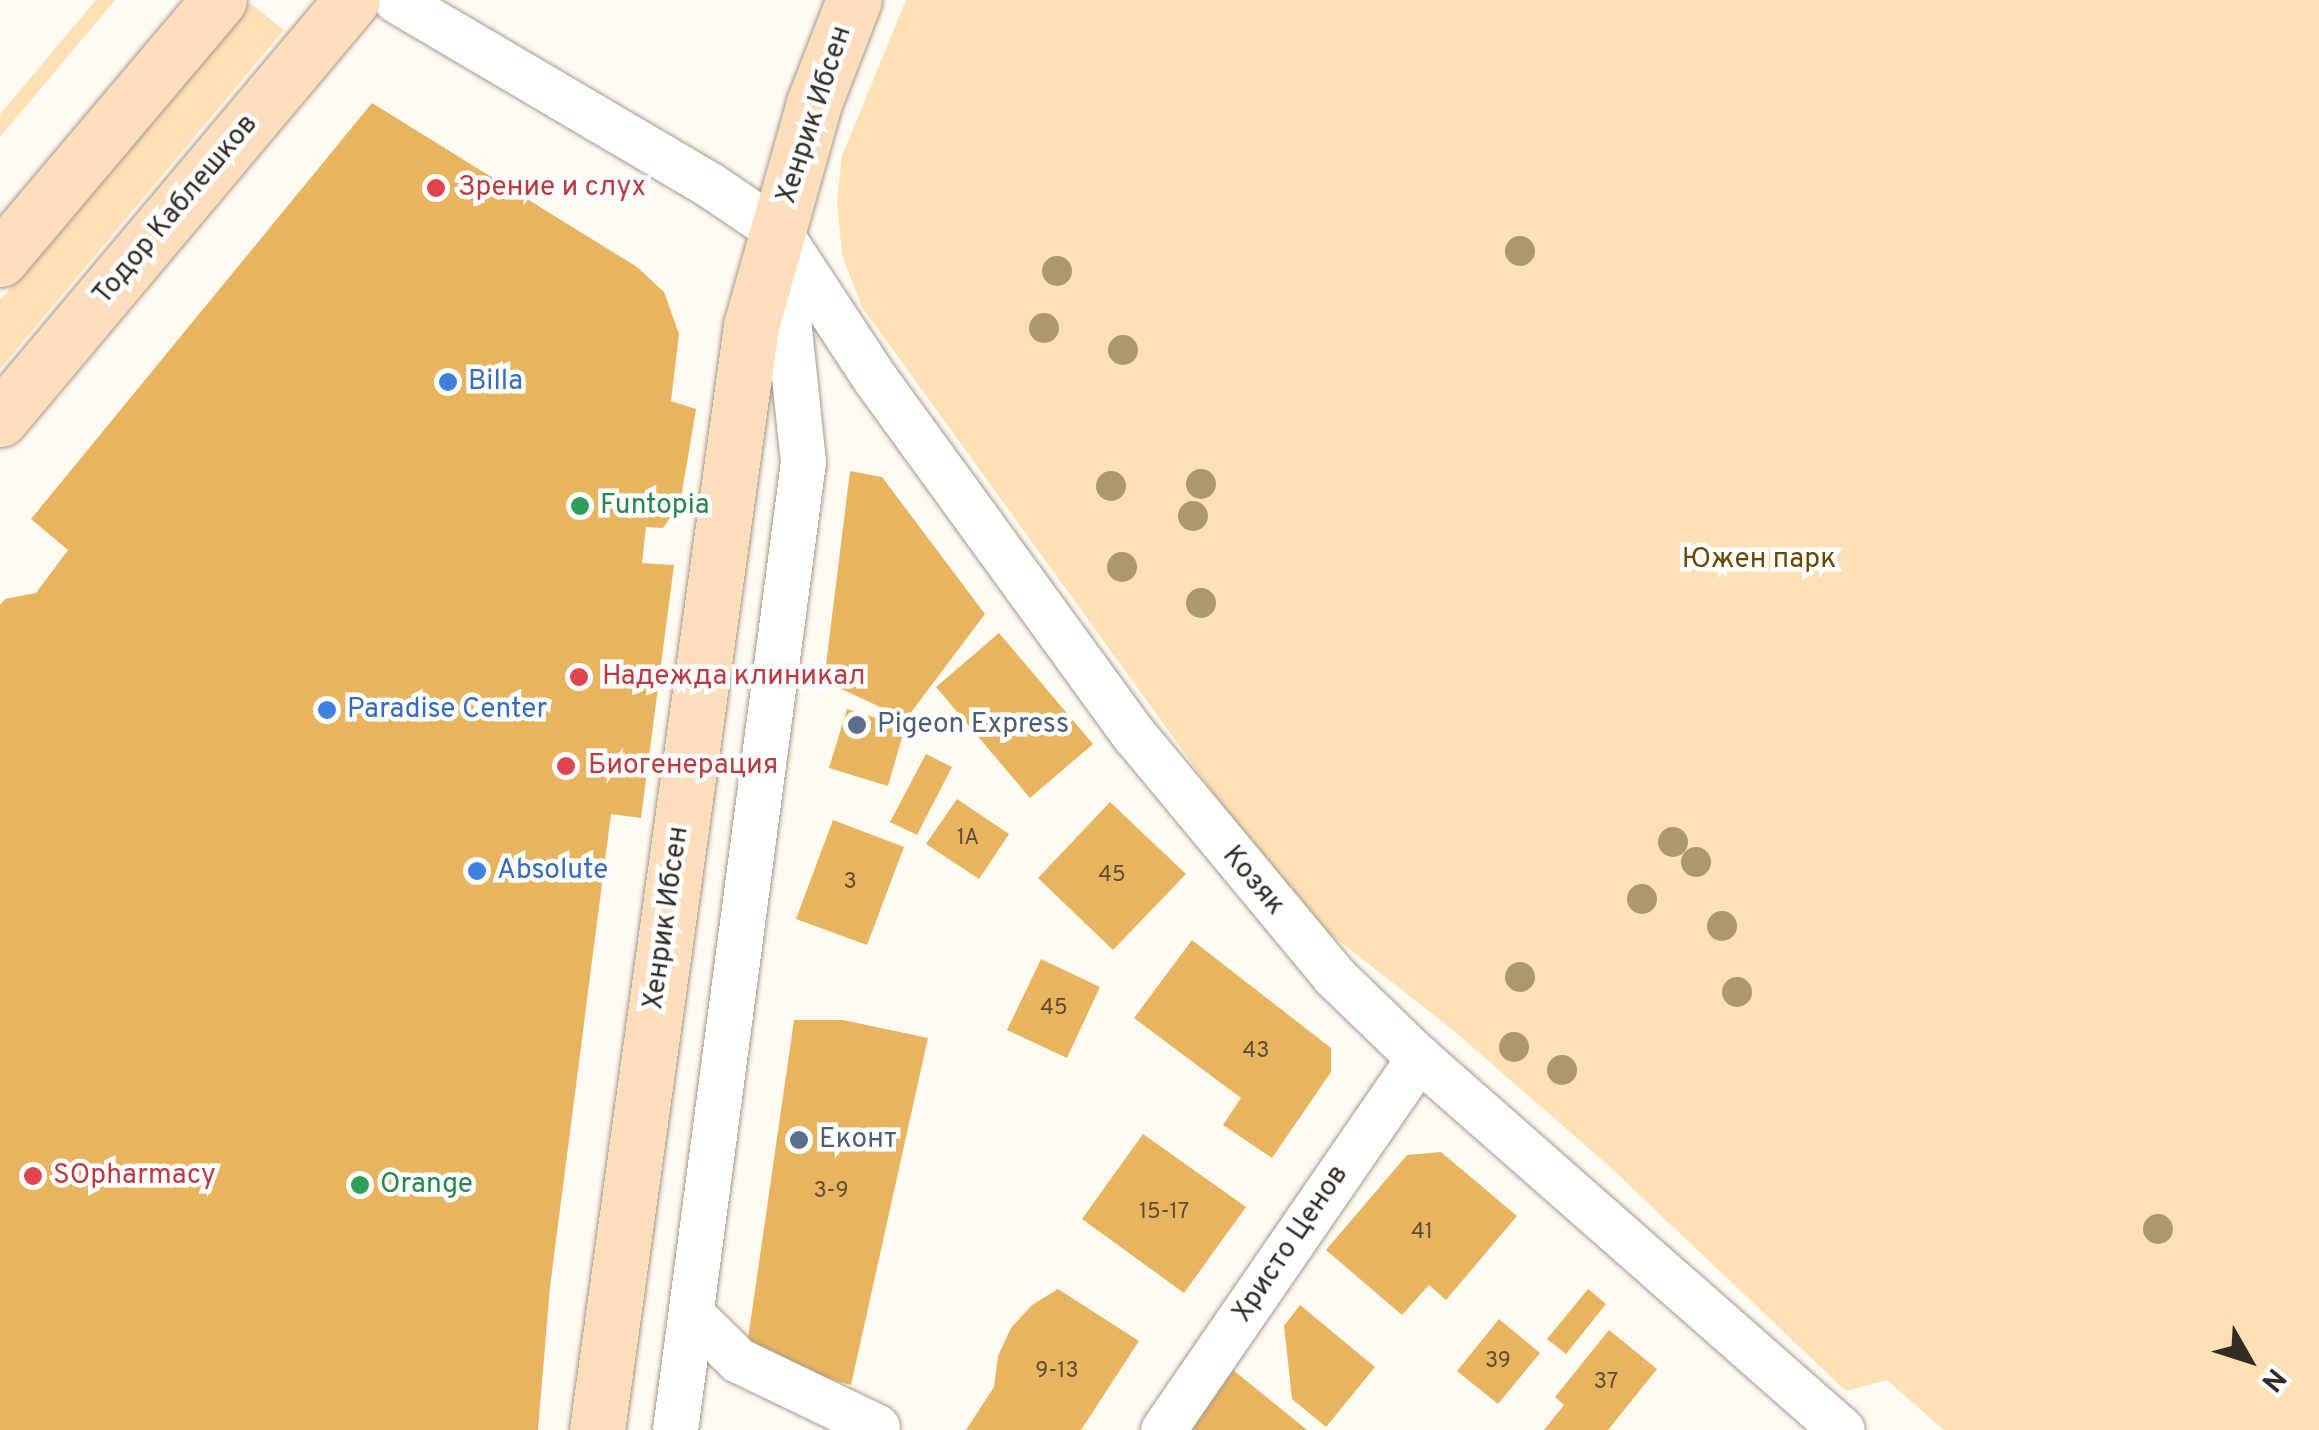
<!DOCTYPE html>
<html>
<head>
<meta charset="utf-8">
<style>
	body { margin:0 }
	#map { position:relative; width:2319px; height:1430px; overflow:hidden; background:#fffaf2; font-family:Overpass,sans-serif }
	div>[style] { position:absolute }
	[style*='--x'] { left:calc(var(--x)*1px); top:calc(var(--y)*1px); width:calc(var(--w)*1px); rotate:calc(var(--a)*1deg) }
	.green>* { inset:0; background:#fde0b4 }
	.building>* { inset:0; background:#e8b45f }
	.roads { filter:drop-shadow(0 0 2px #a59988) drop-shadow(0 0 2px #a59988) }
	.minor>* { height:45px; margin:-22.5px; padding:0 22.5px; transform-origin:22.5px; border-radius:22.5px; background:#fff }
	.major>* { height:55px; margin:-27.5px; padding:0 27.5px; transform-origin:27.5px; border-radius:27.5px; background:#fcddbc }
	.trees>* { width:30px; height:30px; margin:-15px; border-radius:50%; background:#ad986d }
	.dots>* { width:28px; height:28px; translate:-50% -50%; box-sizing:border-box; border:5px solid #fff; border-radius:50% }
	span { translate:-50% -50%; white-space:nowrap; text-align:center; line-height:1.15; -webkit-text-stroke:9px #fff; paint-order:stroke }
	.number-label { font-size:22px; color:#5f4e34 }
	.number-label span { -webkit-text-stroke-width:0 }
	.street-label { font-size:28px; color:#312c25 }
	.health-label { font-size:28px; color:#be3a42 }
	.left { translate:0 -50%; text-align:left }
	.shop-label { font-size:28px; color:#366cbe }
	.leisure-label { font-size:28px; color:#27864d }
	.park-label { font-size:28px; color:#6a4801 }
	.service-label { font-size:28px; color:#4e5e75 }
	.north { position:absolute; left:2199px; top:1310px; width:100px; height:100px; -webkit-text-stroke:8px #fff; paint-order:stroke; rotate:129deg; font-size:28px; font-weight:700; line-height:40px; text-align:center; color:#312c25 }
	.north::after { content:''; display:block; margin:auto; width:35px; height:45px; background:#312c25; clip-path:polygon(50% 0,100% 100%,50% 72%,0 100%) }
</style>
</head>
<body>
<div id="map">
	<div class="green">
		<i style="clip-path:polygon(96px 0,115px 0,0 137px,0 114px)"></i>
		<i style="clip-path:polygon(906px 0,2319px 0,2319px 1430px,1944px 1430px,1887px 1380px,1846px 1391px,1609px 1166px,1453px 1030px,1320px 926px,1241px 831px,862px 307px,842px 255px,837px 201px,842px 156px)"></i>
		<i style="clip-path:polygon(250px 3px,284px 30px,0 369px,0 300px)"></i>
	</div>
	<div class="building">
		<i style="clip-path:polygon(372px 103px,637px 267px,664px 292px,679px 334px,671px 401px,696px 409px,680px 504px,663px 528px,646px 527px,642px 563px,674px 565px,641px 818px,611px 814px,550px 1287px,538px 1430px,0 1430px,0 605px,5px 599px,36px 593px,68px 550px,31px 519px)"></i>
		<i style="clip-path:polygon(850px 471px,882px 477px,985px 614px,906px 719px,824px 681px)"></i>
		<i style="clip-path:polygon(999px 633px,1093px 744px,1030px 798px,936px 687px)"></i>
		<i style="clip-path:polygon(847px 709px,905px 727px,888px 786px,829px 768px)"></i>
		<i style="clip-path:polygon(926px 754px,952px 767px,917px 835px,890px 822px)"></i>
		<i style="clip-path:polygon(957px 799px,1009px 834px,979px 879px,926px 844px)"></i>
		<i style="clip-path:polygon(1110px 802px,1186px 874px,1113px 950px,1038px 878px)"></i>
		<i style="clip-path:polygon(833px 820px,904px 847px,867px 945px,796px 919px)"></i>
		<i style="clip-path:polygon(1192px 940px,1331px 1048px,1331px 1072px,1272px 1158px,1223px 1125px,1241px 1098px,1134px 1018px)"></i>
		<i style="clip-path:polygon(1041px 959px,1100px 987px,1067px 1058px,1007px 1030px)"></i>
		<i style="clip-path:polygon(794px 1020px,843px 1020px,928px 1038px,851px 1385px,769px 1363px,747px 1346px)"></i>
		<i style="clip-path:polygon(1143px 1134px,1246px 1207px,1184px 1293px,1082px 1219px)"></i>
		<i style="clip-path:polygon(1441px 1152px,1517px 1216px,1446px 1300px,1429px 1285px,1402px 1315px,1326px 1250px,1407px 1155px)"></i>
		<i style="clip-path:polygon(1058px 1289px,1139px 1341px,1081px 1430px,966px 1430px,994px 1387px,998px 1356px,1011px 1328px,1032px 1305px)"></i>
		<i style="clip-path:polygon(1588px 1289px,1606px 1304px,1566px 1354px,1547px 1339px)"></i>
		<i style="clip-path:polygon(1300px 1305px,1375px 1367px,1326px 1427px,1292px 1399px,1284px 1326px)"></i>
		<i style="clip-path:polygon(1499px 1319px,1540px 1353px,1498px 1404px,1457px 1371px)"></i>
		<i style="clip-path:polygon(1609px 1330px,1657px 1369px,1608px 1430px,1544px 1430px,1564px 1405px,1555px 1397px)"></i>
		<i style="clip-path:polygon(1233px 1370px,1307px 1430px,1192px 1430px)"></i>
	</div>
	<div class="roads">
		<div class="minor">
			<i style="--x:396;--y:0;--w:364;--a:30.5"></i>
			<i style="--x:710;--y:185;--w:82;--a:34.1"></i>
			<i style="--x:778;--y:231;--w:178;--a:56.7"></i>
			<i style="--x:876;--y:380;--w:440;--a:54"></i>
			<i style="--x:1135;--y:736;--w:312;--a:50.3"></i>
			<i style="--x:1334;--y:976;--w:118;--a:44"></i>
			<i style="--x:1419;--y:1058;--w:563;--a:41.33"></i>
			<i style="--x:691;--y:1314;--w:66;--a:44.4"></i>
			<i style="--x:738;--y:1360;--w:154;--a:25.7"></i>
			<i style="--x:675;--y:1430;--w:976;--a:-82.47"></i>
			<i style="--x:803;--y:462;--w:220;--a:-96"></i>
			<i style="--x:1163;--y:1430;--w:452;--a:-55.5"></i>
		</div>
		<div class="major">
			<i style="--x:0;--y:259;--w:339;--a:-49.8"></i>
			<i style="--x:0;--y:419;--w:547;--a:-49.97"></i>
			<i style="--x:597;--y:1430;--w:1115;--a:-82.06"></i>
			<i style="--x:751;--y:326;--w:232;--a:-74.2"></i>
			<i style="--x:814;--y:103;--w:110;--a:-68.8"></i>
		</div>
	</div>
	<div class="trees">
		<i style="left:1520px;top:251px"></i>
		<i style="left:1057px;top:271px"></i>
		<i style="left:1044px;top:328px"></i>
		<i style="left:1123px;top:350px"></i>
		<i style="left:1201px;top:484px"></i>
		<i style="left:1111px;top:486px"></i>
		<i style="left:1193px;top:516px"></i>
		<i style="left:1122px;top:567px"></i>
		<i style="left:1201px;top:603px"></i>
		<i style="left:1673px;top:842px"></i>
		<i style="left:1696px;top:862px"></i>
		<i style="left:1642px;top:899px"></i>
		<i style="left:1722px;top:926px"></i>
		<i style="left:1520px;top:977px"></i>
		<i style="left:1737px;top:992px"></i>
		<i style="left:1514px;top:1047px"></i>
		<i style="left:1562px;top:1070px"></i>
		<i style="left:2158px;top:1229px"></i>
	</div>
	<div class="dots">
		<i style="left:436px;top:188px;background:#e0444e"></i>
		<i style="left:448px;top:382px;background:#3f7fe0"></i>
		<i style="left:580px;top:506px;background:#2e9e5b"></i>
		<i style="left:579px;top:677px;background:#e0444e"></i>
		<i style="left:327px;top:710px;background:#3f7fe0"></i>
		<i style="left:857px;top:725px;background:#5c6f8a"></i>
		<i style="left:566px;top:766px;background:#e0444e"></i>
		<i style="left:477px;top:871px;background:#3f7fe0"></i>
		<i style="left:799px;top:1140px;background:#5c6f8a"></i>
		<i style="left:33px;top:1176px;background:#e0444e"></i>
		<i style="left:360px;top:1185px;background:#2e9e5b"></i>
	</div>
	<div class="number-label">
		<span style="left:968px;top:839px">1А</span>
		<span style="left:1112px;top:876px">45</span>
		<span style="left:850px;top:883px">3</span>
		<span style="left:1054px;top:1009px">45</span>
		<span style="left:1256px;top:1052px">43</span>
		<span style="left:831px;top:1192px">3-9</span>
		<span style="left:1164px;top:1213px">15-17</span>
		<span style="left:1422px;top:1233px">41</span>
		<span style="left:1498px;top:1362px">39</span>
		<span style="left:1057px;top:1372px">9-13</span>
		<span style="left:1606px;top:1383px">37</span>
	</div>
	<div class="street-label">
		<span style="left:815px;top:115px;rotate:-72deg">Хенрик Ибсен</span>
		<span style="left:176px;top:210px;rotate:-50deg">Тодор Каблешков</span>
		<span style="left:1253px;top:881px;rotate:50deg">Козяк</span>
		<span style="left:667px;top:918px;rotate:-82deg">Хенрик Ибсен</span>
		<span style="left:1291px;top:1244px;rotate:-56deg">Христо Ценов</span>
	</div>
	<div class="health-label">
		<span class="left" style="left:458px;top:188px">Зрение и слух</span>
		<span class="left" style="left:602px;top:677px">Надежда клиникал</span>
		<span class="left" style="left:588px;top:766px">Биогенерация</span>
		<span class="left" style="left:53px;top:1176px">SOpharmacy</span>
	</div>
	<div class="shop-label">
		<span class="left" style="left:468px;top:382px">Billa</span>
		<span class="left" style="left:347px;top:710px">Paradise Center</span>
		<span class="left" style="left:497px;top:871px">Absolute</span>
	</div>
	<div class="leisure-label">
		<span class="left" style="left:600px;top:506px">Funtopia</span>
		<span class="left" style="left:380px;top:1185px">Orange</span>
	</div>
	<div class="park-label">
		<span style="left:1759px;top:560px">Южен парк</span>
	</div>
	<div class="service-label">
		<span class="left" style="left:877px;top:725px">Pigeon Express</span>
		<span class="left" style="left:819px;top:1140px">Еконт</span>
	</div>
	<div class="north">N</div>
</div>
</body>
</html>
